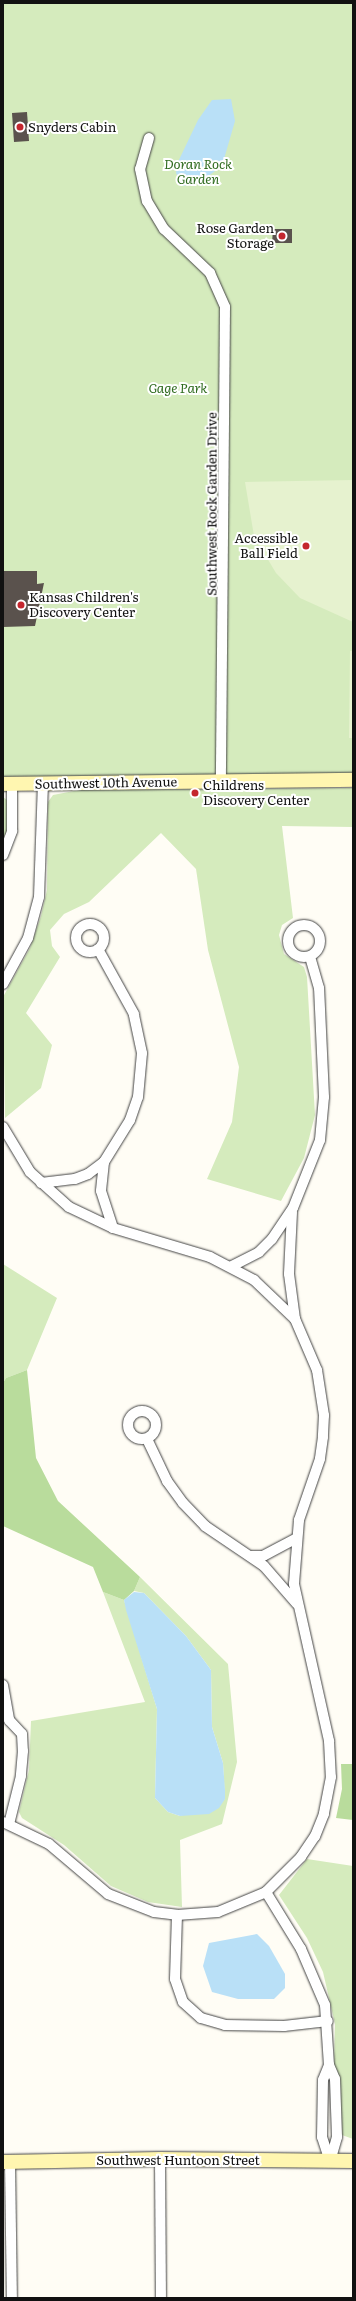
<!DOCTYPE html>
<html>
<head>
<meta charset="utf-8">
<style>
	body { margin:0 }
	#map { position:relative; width:356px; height:2301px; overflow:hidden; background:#fffdf5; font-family:Literata,serif }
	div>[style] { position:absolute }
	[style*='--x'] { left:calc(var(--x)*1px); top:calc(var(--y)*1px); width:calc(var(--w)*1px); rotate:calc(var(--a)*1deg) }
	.green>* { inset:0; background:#d5ebbd }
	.forest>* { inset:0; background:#b9dc9c }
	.pitch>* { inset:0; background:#e6f2cf }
	.water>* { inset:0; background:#b9e0f7 }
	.building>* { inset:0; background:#5a524d }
	.roads { filter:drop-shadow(0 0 1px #444) drop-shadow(0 0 1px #444) }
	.street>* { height:10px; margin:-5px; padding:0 5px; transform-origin:5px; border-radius:5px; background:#fff }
	.street>.ring { margin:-5px; padding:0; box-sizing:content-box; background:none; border:10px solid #fff; border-radius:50% }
	.secondary>* { height:14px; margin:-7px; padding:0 7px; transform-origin:7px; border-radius:7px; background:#fff6b0 }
	.dots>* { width:11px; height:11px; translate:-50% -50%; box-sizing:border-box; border:2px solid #fff; border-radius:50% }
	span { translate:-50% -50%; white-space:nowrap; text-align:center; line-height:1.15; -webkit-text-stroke:4px #fff; paint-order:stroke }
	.poi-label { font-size:13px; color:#111 }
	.left { translate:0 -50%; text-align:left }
	.right { translate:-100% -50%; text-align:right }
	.park-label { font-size:13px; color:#2f6b1f; font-style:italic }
	.street-label { font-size:13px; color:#111 }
	.frame { position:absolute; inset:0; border:4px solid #111; pointer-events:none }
</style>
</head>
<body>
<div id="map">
	<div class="green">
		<i style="clip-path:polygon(3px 3px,353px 3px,353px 773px,3px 778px)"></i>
		<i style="clip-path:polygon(353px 788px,353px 827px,282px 826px,293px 918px,282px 925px,279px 935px,284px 954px,304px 967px,307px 977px,315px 1115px,304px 1158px,281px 1201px,207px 1179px,232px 1122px,239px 1067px,208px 950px,196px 869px,161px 833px,89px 902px,64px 914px,50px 930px,52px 946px,60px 957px,26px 1013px,52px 1045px,41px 1088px,5px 1118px,3px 997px,30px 948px,41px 916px,47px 890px,48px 802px,53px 795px,79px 790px)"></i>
		<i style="clip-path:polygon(3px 797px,7px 800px,8px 832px,3px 841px)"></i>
		<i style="clip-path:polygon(3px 1264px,57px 1298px,27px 1370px,6px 1378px,3px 1383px)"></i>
		<i style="clip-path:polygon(140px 1577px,228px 1664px,237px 1762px,222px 1824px,180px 1840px,182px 1907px,148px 1902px,111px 1886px,64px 1845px,22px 1818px,19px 1812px,29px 1770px,31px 1721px,145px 1702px,103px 1592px,124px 1600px,157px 1709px,155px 1798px,168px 1812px,180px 1816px,225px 1799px,223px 1763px,212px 1727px,211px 1670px,186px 1636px,144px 1593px,134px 1591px)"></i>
		<i style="clip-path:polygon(307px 1859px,353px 1866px,353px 2139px,342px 2135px,340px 2130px,338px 2078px,334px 2064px,335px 2024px,323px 1972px,307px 1938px,279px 1895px)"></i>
	</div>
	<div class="forest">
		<i style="clip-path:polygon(27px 1370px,36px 1458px,58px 1501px,140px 1577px,134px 1591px,124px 1600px,103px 1592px,93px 1567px,3px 1526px,3px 1383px,6px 1378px)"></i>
		<i style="clip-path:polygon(341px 1764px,353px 1764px,353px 1820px,336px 1818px,342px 1789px)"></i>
	</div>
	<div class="pitch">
		<i style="clip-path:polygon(353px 480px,353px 622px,300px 598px,276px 573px,254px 536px,245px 482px)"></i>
		<i style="clip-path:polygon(350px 651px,353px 651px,353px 738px,349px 738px)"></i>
	</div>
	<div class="water">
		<i style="clip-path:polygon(231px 99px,235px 121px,222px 166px,200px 182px,183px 186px,176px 173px,177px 164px,198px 120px,212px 100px)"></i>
		<i style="clip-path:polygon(134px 1592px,144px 1593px,186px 1636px,211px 1670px,212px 1727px,223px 1763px,225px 1790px,225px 1799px,219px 1808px,209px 1814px,180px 1816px,168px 1812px,155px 1798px,157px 1709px,126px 1610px,124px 1600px)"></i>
		<i style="clip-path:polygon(257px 1934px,269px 1946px,285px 1974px,285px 1988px,274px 1999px,238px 1999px,212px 1992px,203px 1966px,209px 1943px)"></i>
	</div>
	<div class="building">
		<i style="clip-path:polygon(27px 112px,29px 141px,14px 142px,12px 113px)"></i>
		<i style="clip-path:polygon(273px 229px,292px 229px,292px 243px,272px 243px)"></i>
		<i style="clip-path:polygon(3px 571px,37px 571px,37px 584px,44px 583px,35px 626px,3px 627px)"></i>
	</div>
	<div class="roads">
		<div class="street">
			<i style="--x:149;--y:138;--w:32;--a:106"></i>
			<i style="--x:140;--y:169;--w:33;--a:78"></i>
			<i style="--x:147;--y:201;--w:33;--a:59"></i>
			<i style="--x:164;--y:229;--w:64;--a:43.7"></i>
			<i style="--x:210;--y:273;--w:37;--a:66"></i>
			<i style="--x:225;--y:307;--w:475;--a:90.5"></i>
			<i style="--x:3;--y:855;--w:26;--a:-69"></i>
			<i style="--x:12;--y:831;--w:47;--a:-90"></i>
			<i class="ring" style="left:76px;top:924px;width:18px;height:18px"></i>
			<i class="ring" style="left:288px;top:925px;width:22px;height:22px"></i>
			<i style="--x:3;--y:984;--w:52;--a:-61.5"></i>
			<i style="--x:28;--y:938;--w:42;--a:-75"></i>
			<i style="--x:39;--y:897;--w:114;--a:-88"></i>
			<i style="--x:3;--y:1127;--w:52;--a:59"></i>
			<i style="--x:30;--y:1172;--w:52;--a:41.9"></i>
			<i style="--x:69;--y:1207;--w:49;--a:25.5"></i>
			<i style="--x:113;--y:1228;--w:101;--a:16.6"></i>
			<i style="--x:210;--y:1257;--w:50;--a:27.6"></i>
			<i style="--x:254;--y:1280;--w:57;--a:43.6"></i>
			<i style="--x:295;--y:1319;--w:56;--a:66.7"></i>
			<i style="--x:317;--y:1370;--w:46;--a:81.2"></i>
			<i style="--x:324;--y:1415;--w:22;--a:93"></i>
			<i style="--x:323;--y:1437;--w:22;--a:98"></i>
			<i style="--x:320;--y:1459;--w:65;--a:109"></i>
			<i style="--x:299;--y:1520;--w:64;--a:94.5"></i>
			<i style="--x:294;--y:1584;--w:161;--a:77.4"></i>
			<i style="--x:329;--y:1741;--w:36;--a:87"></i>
			<i style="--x:331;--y:1777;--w:38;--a:101"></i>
			<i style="--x:324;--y:1814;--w:24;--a:112"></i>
			<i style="--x:315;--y:1836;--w:25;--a:124"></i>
			<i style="--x:301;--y:1857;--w:49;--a:135"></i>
			<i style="--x:266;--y:1892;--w:67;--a:58.4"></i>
			<i style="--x:301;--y:1949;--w:61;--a:66.8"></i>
			<i style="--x:325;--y:2005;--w:60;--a:86.2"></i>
			<i style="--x:329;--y:2065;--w:16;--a:112"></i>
			<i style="--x:323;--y:2080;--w:57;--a:91"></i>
			<i style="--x:322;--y:2137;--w:25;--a:72"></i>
			<i style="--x:104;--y:1162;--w:29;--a:96"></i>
			<i style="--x:101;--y:1191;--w:39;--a:72"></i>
			<i style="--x:41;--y:1183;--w:34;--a:-7"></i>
			<i style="--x:75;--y:1179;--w:14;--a:-21"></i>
			<i style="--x:88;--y:1174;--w:20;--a:-37"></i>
			<i style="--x:104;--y:1162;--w:49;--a:-58.2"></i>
			<i style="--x:130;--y:1120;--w:24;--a:-71"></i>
			<i style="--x:138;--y:1097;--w:44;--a:-84.8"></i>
			<i style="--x:142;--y:1053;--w:40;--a:-102"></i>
			<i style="--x:134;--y:1014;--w:74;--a:-119"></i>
			<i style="--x:292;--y:1212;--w:62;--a:92.8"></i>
			<i style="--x:289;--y:1274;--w:45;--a:82.4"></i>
			<i style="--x:232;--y:1266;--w:30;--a:-27"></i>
			<i style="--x:259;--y:1252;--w:18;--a:-45"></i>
			<i style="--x:272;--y:1239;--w:37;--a:-56"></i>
			<i style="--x:293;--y:1208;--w:73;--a:-68.3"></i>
			<i style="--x:320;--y:1140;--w:43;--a:-84.7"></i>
			<i style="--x:324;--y:1097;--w:109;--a:-92.6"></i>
			<i style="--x:319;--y:988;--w:33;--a:-106"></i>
			<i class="ring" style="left:128px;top:1411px;width:18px;height:18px"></i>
			<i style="--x:147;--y:1439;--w:47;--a:64.5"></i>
			<i style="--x:167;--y:1481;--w:27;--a:54"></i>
			<i style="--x:183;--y:1503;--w:32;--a:46"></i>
			<i style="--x:205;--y:1526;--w:71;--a:34.1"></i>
			<i style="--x:264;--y:1566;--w:50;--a:49"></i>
			<i style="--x:250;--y:1556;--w:13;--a:0"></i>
			<i style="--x:263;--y:1556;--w:36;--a:-28"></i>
			<i style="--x:3;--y:1685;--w:36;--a:80"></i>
			<i style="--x:9;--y:1720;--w:19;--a:47"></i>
			<i style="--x:22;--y:1734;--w:17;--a:87"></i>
			<i style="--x:23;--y:1751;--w:25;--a:95"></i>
			<i style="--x:21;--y:1776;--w:49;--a:104"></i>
			<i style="--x:3;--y:1822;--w:51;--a:25.6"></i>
			<i style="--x:49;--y:1844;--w:77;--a:40.3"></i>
			<i style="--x:108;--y:1894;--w:49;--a:21.4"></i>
			<i style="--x:154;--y:1912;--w:23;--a:7"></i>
			<i style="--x:177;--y:1915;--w:41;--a:-4.2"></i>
			<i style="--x:218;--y:1912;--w:52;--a:-22.6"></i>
			<i style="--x:177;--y:1915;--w:64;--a:91.8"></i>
			<i style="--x:175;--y:1979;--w:24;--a:71"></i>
			<i style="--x:183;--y:2002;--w:24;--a:42"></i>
			<i style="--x:201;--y:2018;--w:25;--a:16"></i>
			<i style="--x:225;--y:2025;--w:59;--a:1"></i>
			<i style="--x:284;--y:2026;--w:44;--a:-6.5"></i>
			<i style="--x:329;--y:2065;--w:15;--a:67"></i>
			<i style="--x:335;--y:2079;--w:58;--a:88"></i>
			<i style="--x:337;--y:2137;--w:25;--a:106"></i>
			<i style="--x:160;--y:2159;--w:139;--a:89.6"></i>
			<i style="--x:10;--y:2162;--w:136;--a:89.2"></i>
		</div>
		<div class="secondary">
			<i style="--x:3;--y:784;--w:350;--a:-0.7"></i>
			<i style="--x:3;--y:2162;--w:157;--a:-1.1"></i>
			<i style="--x:160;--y:2159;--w:193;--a:0.6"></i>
		</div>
	</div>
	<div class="dots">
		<i style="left:20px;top:127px;background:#c4262e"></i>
		<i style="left:282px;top:236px;background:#c4262e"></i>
		<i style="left:306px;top:546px;background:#c4262e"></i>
		<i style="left:21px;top:605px;background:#c4262e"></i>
		<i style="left:195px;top:793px;background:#c4262e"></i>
	</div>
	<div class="poi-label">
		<span class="left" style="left:28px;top:127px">Snyders Cabin</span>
		<span class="right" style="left:274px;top:236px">Rose Garden<br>Storage</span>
		<span class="right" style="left:298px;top:546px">Accessible<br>Ball Field</span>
		<span class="left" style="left:29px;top:605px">Kansas Children's<br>Discovery Center</span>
		<span class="left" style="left:203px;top:793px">Childrens<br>Discovery Center</span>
	</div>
	<div class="park-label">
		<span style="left:198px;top:172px">Doran Rock<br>Garden</span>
		<span style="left:178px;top:388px">Gage Park</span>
	</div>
	<div class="street-label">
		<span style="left:212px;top:504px;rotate:-90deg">Southwest Rock Garden Drive</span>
		<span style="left:106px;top:783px;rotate:-1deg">Southwest 10th Avenue</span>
		<span style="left:178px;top:2160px">Southwest Huntoon Street</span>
	</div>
	<div class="frame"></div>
</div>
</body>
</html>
